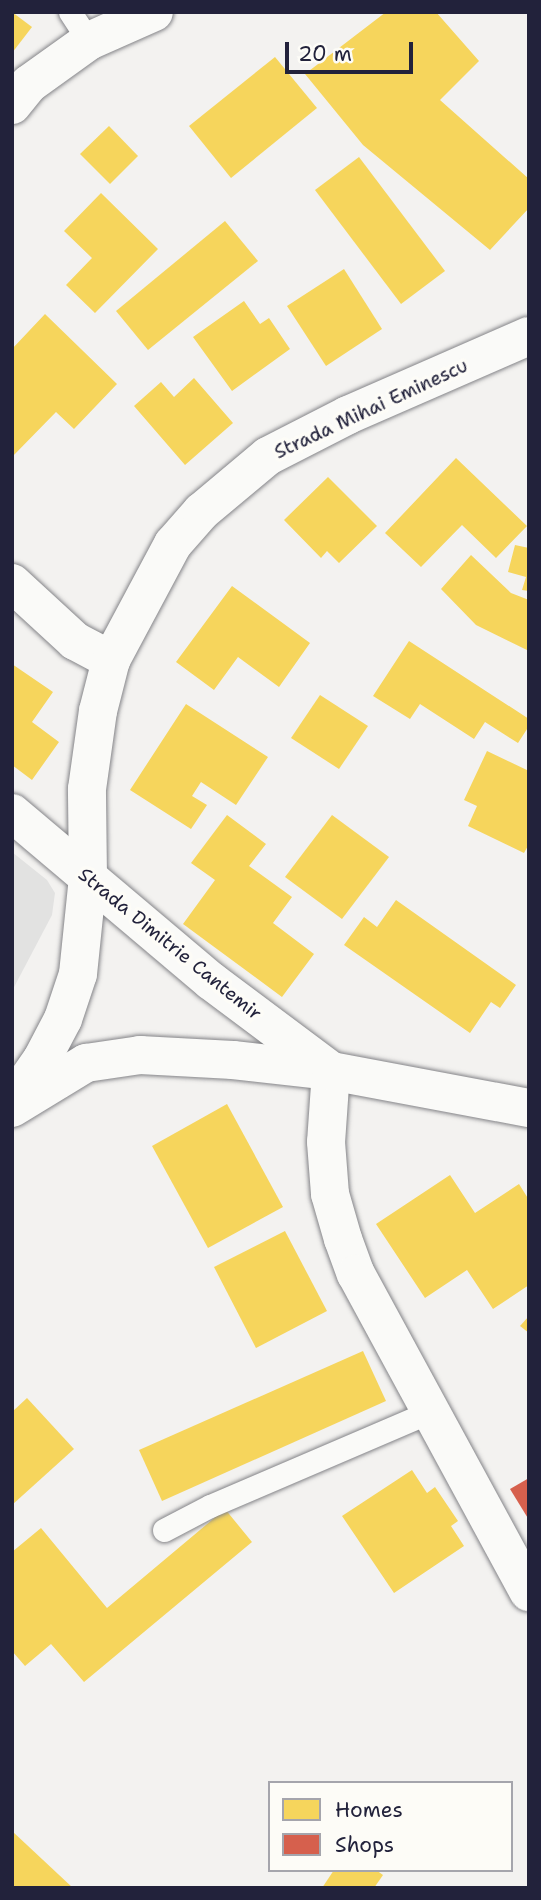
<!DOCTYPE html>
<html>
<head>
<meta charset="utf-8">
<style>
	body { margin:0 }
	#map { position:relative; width:541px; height:1900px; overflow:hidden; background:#f3f2f0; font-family:"Shantell Sans",sans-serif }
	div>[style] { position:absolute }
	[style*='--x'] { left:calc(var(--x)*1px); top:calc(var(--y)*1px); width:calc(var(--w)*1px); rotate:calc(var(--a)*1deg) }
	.green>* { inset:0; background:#e2e2e1 }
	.homes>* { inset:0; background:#f6d55c }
	.shops>* { inset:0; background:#d6604d }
	.roads { filter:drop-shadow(0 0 2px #848488) drop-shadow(0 0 2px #848488) }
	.service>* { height:23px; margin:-11.5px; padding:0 11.5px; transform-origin:11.5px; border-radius:11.5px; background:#fafaf8 }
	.minor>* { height:38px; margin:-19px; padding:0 19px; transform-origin:19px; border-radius:19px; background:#fafaf8 }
	.tertiary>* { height:38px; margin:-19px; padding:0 19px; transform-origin:19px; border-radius:19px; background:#fafaf8 }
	span { translate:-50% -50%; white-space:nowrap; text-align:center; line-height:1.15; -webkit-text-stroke:7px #fdfcf7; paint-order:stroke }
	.street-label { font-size:19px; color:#22223b }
	.frame { position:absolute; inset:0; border:14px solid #22223b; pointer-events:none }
	.legend { position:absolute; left:268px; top:1781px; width:245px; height:91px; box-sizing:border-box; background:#fdfcf7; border:2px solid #a5a5ac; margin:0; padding:9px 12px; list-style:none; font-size:21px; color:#22223b }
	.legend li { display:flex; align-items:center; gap:14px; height:35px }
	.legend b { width:35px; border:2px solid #a5a5ac }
	.scale { position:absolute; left:285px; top:42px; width:128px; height:32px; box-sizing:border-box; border:4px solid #22223b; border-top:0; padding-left:9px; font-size:21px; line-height:24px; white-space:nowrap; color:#22223b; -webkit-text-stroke:5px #fdfcf7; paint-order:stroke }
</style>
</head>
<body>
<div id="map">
	<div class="green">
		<i style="clip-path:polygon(12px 852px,47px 880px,55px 893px,52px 915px,12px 991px)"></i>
	</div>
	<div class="homes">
		<i style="clip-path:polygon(12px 12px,32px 27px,12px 53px)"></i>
		<i style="clip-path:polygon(386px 12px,436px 12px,479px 61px,440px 100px,529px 179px,529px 208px,490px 250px,363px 145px,305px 74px)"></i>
		<i style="clip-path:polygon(275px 57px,317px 108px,231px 178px,189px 126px)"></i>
		<i style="clip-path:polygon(109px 126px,138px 156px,110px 184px,80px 154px)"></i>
		<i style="clip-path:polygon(359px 157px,445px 271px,401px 304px,315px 190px)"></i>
		<i style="clip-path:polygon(101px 193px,158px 249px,95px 313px,66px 285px,92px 258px,64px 231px)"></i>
		<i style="clip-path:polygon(225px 221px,258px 261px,148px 350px,116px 311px)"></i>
		<i style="clip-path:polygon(344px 269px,382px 329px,326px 366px,287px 306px)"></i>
		<i style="clip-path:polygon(244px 301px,260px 324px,269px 318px,290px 349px,232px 391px,193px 337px)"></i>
		<i style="clip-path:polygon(45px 314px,117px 384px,74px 429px,56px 412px,12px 457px,12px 349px)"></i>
		<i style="clip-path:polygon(194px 378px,233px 423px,185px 465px,134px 406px,161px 382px,174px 397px)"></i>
		<i style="clip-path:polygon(456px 458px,527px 526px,496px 558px,462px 525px,421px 567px,385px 533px)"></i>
		<i style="clip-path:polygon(328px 477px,377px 526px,339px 563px,327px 551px,321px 558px,284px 520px)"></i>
		<i style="clip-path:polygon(515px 545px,529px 548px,529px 591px,522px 590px,526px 577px,508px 572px)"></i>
		<i style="clip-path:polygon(471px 555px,511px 593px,529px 600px,529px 651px,476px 625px,441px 589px)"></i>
		<i style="clip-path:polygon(232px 586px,310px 643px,279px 687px,238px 657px,214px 690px,176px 662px)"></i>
		<i style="clip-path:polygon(409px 641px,529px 719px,529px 726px,518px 743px,485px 722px,474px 739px,420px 704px,410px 719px,373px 696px)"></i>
		<i style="clip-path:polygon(12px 664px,53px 692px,32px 722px,59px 742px,32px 780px,12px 765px)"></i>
		<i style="clip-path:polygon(320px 695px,368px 726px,339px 769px,291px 738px)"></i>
		<i style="clip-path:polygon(186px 704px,268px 757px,236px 805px,201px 782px,192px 796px,207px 805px,191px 829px,130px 790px)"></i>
		<i style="clip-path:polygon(487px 751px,529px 771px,529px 844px,524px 853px,468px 826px,477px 806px,464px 800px)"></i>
		<i style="clip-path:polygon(227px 815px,266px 844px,249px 866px,292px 897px,273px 923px,314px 954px,282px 997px,183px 924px,215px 880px,191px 863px)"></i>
		<i style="clip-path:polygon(332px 815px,389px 857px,342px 919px,285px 877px)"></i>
		<i style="clip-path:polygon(396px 900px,516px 985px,500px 1008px,491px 1002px,470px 1033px,344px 945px,364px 917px,377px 927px)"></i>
		<i style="clip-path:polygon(227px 1104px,283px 1207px,208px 1248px,152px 1146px)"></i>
		<i style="clip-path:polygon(450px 1175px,475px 1213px,519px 1184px,529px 1200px,529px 1285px,493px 1309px,467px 1270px,425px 1298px,376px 1224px)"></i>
		<i style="clip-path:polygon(285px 1231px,327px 1311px,256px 1348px,214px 1267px)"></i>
		<i style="clip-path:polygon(529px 1316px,529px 1333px,520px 1326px)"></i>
		<i style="clip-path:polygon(363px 1351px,386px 1401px,162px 1501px,139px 1450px)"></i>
		<i style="clip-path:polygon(27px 1398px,74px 1449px,12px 1505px,12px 1412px)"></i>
		<i style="clip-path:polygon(412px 1470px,427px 1493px,435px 1487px,458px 1521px,451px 1526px,464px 1546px,394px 1593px,342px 1516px)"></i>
		<i style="clip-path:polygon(225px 1509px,252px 1542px,84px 1682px,51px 1644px,25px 1666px,12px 1651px,12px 1552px,41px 1528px,107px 1608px)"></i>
		<i style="clip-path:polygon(12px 1831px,73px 1888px,12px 1888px)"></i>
		<i style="clip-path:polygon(334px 1870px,376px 1870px,383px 1875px,374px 1888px,322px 1888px)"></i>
	</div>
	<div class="shops">
		<i style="clip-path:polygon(529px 1478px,529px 1520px,510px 1489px)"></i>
	</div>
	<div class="roads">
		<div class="service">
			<i style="--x:70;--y:12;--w:35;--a:57"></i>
			<i style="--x:164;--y:1530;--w:52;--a:-27.6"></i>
			<i style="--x:210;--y:1506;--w:238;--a:-23.2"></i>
		</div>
		<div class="minor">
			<i style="--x:12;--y:105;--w:27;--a:-51"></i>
			<i style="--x:29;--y:84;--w:74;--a:-35.6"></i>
			<i style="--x:89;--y:41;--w:71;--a:-24"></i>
			<i style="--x:12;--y:583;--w:86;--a:42.6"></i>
			<i style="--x:75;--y:641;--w:41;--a:27.8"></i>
			<i style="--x:12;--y:813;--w:260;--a:40.2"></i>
			<i style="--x:211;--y:981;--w:149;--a:36.8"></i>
			<i style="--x:331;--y:1071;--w:71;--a:94"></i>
			<i style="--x:326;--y:1142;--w:52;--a:85.6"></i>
			<i style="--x:330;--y:1194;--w:47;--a:73.9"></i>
			<i style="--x:343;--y:1239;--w:37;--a:70"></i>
			<i style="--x:356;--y:1274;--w:362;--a:61.5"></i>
			<i style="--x:12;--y:1108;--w:87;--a:-31.3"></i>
			<i style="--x:86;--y:1063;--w:55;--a:-8.4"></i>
			<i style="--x:140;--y:1055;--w:93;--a:3.1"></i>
			<i style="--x:233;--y:1060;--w:99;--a:6.4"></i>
			<i style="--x:331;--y:1071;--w:201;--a:10.6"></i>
		</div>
		<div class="tertiary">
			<i style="--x:12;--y:1102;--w:52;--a:-55.1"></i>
			<i style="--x:42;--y:1059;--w:45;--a:-62.3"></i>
			<i style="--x:63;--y:1019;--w:47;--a:-71.6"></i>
			<i style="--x:78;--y:974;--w:98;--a:-84.1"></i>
			<i style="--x:88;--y:877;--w:88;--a:-90.7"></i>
			<i style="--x:87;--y:789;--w:79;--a:-82"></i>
			<i style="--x:98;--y:711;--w:53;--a:-75.7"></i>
			<i style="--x:111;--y:660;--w:132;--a:-61.9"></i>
			<i style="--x:173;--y:544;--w:43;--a:-48.8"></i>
			<i style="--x:201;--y:512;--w:87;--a:-39.9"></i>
			<i style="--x:268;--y:456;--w:90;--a:-27.1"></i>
			<i style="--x:348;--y:415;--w:197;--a:-23.6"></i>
		</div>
	</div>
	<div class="street-label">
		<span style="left:371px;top:409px;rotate:-25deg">Strada Mihai Eminescu</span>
		<span style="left:170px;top:944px;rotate:39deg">Strada Dimitrie Cantemir</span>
	</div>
	<div class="frame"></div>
	<ul class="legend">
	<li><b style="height:19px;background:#f6d55c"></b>Homes</li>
	<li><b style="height:19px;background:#d6604d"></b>Shops</li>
	</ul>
	<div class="scale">20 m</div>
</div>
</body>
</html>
